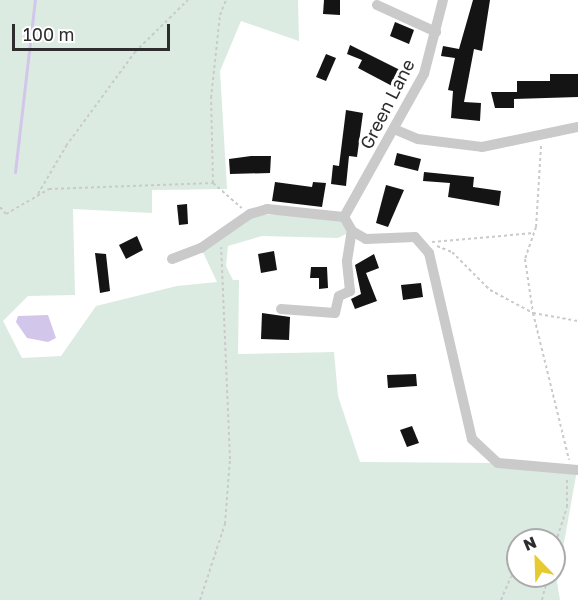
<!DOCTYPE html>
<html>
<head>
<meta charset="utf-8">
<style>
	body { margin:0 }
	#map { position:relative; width:578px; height:600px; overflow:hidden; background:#fff; font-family:"Golos Text",sans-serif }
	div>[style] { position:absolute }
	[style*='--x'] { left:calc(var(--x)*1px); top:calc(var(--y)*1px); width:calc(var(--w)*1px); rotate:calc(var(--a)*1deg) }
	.green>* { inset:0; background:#dbebe1 }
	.water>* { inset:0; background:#d2c6eb }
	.stream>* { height:3px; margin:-1.5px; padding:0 1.5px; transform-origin:1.5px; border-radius:1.5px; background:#d2c6eb }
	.building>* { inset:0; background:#141414 }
	.path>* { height:2px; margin-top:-1px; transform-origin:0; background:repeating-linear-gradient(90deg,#cacaca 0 3px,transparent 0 6px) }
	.minor>* { height:10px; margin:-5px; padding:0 5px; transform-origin:5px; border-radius:5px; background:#cacaca }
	span { translate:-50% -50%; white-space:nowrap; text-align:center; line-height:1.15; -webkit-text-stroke:6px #fff; paint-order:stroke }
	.street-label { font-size:18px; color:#2d2d2d }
	.north { position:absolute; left:506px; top:528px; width:60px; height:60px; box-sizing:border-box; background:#fff; border:2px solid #ababab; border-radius:50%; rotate:337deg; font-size:16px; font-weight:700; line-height:24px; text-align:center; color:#2d2d2d }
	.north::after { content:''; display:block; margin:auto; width:21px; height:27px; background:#e6ca2e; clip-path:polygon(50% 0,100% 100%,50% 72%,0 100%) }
	.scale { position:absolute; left:12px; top:24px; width:158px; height:27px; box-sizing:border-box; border:3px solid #2d2d2d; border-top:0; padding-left:8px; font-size:18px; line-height:21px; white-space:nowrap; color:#2d2d2d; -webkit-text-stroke:4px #fff; paint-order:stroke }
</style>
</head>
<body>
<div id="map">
	<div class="green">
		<i style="clip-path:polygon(evenodd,0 0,298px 0,299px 41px,241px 21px,220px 71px,227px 189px,152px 190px,152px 213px,73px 209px,75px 295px,28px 296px,3px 321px,22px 358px,61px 356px,96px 306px,177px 286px,217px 282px,201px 248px,250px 214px,344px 217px,352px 231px,338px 238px,262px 236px,228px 246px,226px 266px,233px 280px,239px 280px,238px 354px,334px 352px,338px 396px,360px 462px,498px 463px,577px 470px,557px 582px,560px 600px,0 600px,0 0,518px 540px,554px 540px,554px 576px,518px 576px,518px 540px)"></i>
	</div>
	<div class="water">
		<i style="clip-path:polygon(48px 315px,56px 338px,48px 342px,27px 338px,16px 322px,18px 316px)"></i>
	</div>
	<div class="stream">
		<i style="--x:15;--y:172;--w:173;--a:-83.4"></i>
	</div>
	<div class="building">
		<i style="clip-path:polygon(324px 0,340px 0,340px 15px,323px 14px)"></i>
		<i style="clip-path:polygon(473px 0,490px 0,482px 51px,474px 49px,464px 102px,481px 103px,480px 121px,451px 118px,453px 91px,448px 90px,455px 58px,441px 56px,443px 46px,459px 49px)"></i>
		<i style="clip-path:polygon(395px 22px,414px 30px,409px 44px,390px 36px)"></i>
		<i style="clip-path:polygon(350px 45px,402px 71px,394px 87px,358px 68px,362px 60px,347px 54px)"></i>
		<i style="clip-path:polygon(326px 54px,336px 58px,326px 81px,316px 77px)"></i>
		<i style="clip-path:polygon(550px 74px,578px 74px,578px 97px,514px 99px,514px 108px,495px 108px,491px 92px,517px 92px,517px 81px,550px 81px)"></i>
		<i style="clip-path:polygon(346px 110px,363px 113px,357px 157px,349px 156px,346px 186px,331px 184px,333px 165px,339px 166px)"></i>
		<i style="clip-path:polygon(397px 153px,421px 159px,418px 171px,394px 165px)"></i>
		<i style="clip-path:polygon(251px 156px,271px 156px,270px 173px,230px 174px,229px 159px)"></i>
		<i style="clip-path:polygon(424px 172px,474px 177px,473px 187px,501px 191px,499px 206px,448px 197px,450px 183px,423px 181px)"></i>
		<i style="clip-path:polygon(275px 182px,312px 187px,313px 182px,326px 183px,322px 207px,272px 201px)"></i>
		<i style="clip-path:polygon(386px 185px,404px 190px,388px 227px,376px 223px)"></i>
		<i style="clip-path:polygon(187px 204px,188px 224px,179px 225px,177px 205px)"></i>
		<i style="clip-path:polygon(137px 236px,143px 250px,126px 259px,119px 245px)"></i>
		<i style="clip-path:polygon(274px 251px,277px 270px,261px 273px,258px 254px)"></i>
		<i style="clip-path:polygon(95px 253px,106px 254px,110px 291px,100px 293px)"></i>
		<i style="clip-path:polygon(374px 254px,379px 268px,366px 273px,377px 301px,355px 309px,351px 299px,361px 294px,355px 265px)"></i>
		<i style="clip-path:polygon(311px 267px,327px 267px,328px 288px,319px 289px,319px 278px,310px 278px)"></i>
		<i style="clip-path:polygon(421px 283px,423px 297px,403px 300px,401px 285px)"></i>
		<i style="clip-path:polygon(262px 313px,290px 317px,289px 340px,261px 339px)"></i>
		<i style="clip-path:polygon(416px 374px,417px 386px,388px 388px,387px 375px)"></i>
		<i style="clip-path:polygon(412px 426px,419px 443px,407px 447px,400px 430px)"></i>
	</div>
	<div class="path">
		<i style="--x:541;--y:146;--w:81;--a:93.5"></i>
		<i style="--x:536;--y:227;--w:34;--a:109"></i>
		<i style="--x:525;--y:259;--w:55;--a:81.6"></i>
		<i style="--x:533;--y:313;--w:151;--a:76.2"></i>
		<i style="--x:213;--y:183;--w:85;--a:-91.3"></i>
		<i style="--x:211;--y:98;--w:83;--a:-83.8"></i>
		<i style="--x:220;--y:15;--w:16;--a:-68"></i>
		<i style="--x:38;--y:194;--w:56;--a:-59.7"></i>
		<i style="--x:66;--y:146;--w:117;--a:-53.7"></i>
		<i style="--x:135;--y:52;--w:74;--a:-44.5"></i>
		<i style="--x:0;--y:207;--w:9;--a:49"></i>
		<i style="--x:6;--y:214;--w:50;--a:-30.2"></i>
		<i style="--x:49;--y:189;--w:164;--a:-2.1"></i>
		<i style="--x:213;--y:183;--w:38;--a:41"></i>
		<i style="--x:432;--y:242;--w:102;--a:-5"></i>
		<i style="--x:437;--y:246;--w:16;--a:22"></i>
		<i style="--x:452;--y:252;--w:54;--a:45"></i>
		<i style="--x:490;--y:290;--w:49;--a:28.1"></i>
		<i style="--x:533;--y:313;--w:46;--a:10.1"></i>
		<i style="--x:554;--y:548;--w:43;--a:-72.4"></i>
		<i style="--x:567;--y:507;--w:29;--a:-90"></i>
		<i style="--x:200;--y:600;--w:80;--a:-71.8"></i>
		<i style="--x:225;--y:524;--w:65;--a:-85.6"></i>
		<i style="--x:230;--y:459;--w:212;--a:-92.4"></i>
		<i style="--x:501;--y:600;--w:25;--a:-67"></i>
		<i style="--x:511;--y:577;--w:9;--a:-36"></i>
		<i style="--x:542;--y:600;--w:25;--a:-76"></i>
	</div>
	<div class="minor">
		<i style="--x:377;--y:5;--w:65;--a:24.6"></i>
		<i style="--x:394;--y:129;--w:26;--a:23"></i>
		<i style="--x:418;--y:139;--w:64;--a:7.1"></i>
		<i style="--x:482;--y:147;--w:98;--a:-11.8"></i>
		<i style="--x:344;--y:217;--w:16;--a:60"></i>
		<i style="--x:352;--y:231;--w:16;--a:30"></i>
		<i style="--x:366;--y:239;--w:49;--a:-2.3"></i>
		<i style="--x:415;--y:237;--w:21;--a:49"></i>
		<i style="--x:429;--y:253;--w:191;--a:77"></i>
		<i style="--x:472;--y:439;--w:35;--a:43"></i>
		<i style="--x:498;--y:463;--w:80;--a:5"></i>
		<i style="--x:344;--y:217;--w:164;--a:-60.8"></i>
		<i style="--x:424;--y:74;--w:76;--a:-75.6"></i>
		<i style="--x:172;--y:259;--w:31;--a:-21"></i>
		<i style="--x:201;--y:248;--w:60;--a:-34.8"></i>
		<i style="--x:250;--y:214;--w:18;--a:-16"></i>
		<i style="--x:267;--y:209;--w:77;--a:5.9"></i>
		<i style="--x:281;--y:309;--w:54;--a:4.2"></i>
		<i style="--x:335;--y:313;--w:17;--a:-77"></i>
		<i style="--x:339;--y:296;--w:12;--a:-24"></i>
		<i style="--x:350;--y:291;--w:30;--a:-96"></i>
		<i style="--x:347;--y:261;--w:30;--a:-81"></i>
	</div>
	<div class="street-label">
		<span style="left:387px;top:104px;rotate:-63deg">Green Lane</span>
	</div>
	<div class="north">N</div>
	<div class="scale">100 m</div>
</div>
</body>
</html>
